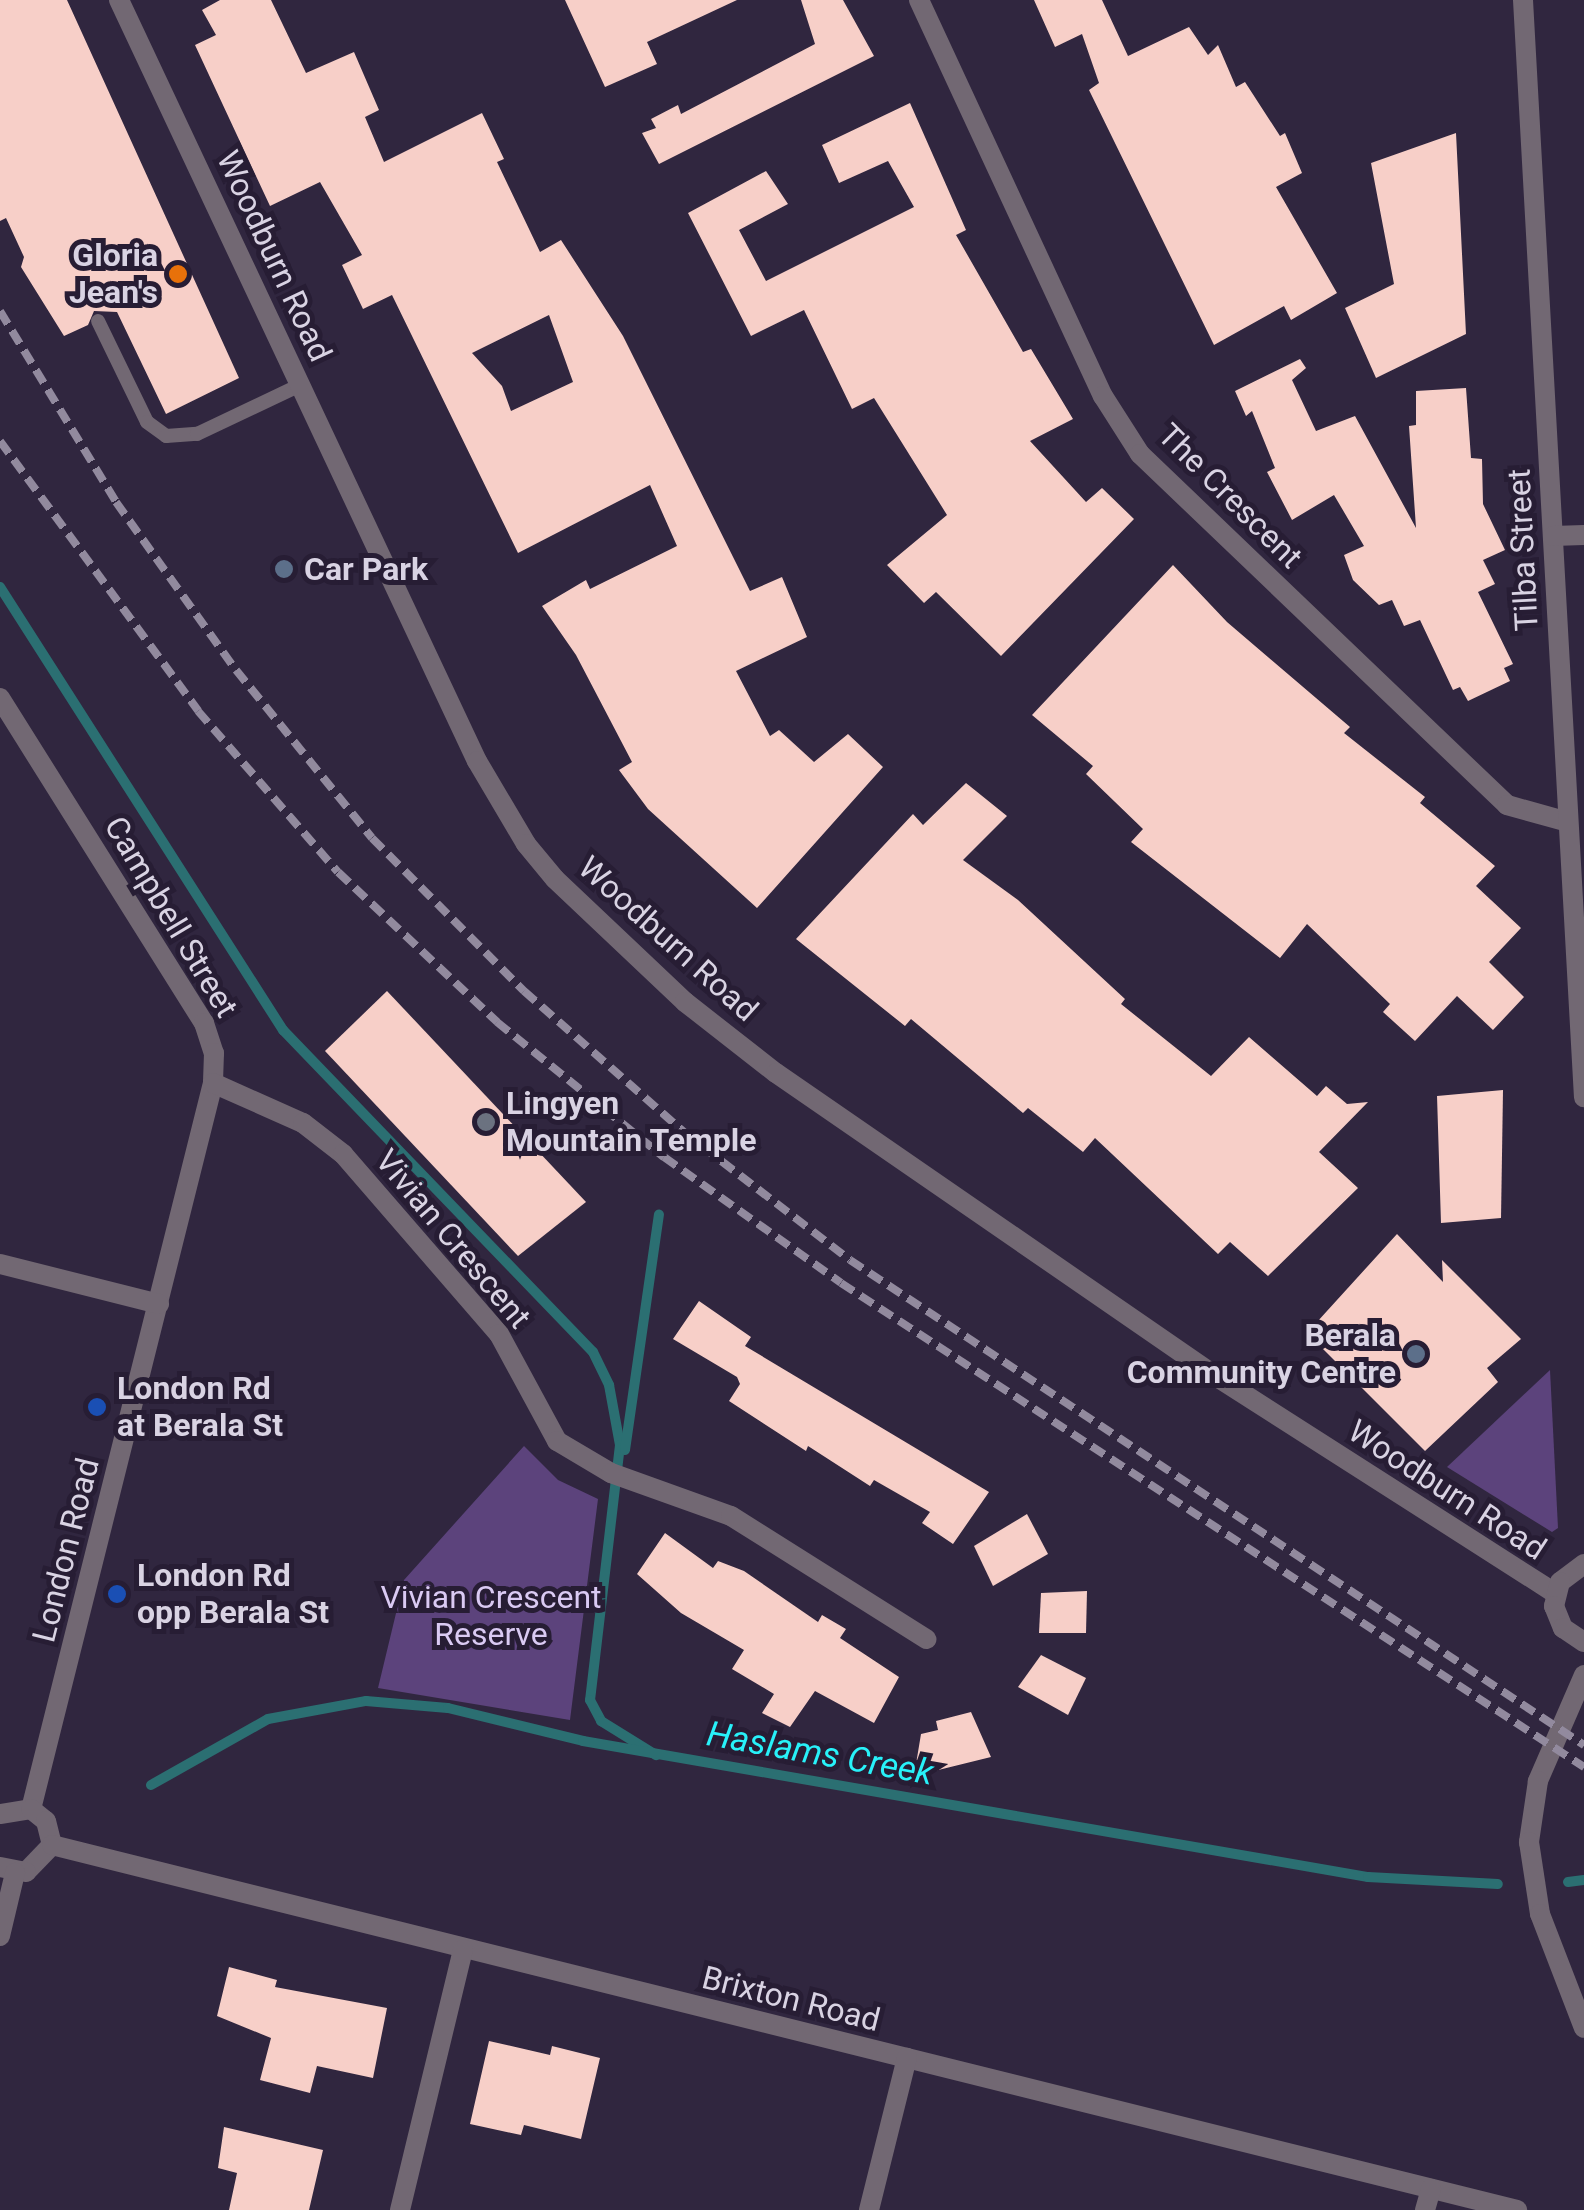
<!DOCTYPE html>
<html>
<head>
<meta charset="utf-8">
<style>
	body { margin:0 }
	#map { position:relative; width:1584px; height:2210px; overflow:hidden; background:#30263f; font-family:Roboto,sans-serif }
	div>[style] { position:absolute }
	[style*='--x'] { left:calc(var(--x)*1px); top:calc(var(--y)*1px); width:calc(var(--w)*1px); rotate:calc(var(--a)*1deg) }
	.green>* { inset:0; background:#5c437c }
	.stream>* { height:10px; margin:-5px; padding:0 5px; transform-origin:5px; border-radius:5px; background:#2b6f72 }
	.building>* { inset:0; background:#f7cfc8 }
	.service>* { height:14px; margin:-7px; padding:0 7px; transform-origin:7px; border-radius:7px; background:#726873 }
	.minor>* { height:20px; margin:-10px; padding:0 10px; transform-origin:10px; border-radius:10px; background:#726873 }
	.rail>* { height:8px; margin-top:-4px; transform-origin:0; background:repeating-linear-gradient(90deg,#928a9e 0 15px,transparent 0 23px) }
	.dots>* { width:28px; height:28px; translate:-50% -50%; box-sizing:border-box; border:5px solid #271d34; border-radius:50% }
	span { translate:-50% -50%; white-space:nowrap; text-align:center; line-height:1.15; -webkit-text-stroke:10px #271d34; paint-order:stroke }
	.poi-label { font-size:32px; color:#d9d3e3; font-weight:700 }
	.right { translate:-100% -50%; text-align:right }
	.left { translate:0 -50%; text-align:left }
	.street-label { font-size:32px; color:#d9d3e3 }
	.park-label { font-size:32px; color:#dacaf3 }
	.water-label { font-size:35px; color:#28f1f9; font-style:italic }
</style>
</head>
<body>
<div id="map">
	<div class="green">
		<i style="clip-path:polygon(1550px 1370px,1558px 1528px,1552px 1532px,1447px 1467px)"></i>
		<i style="clip-path:polygon(524px 1446px,558px 1480px,598px 1499px,570px 1720px,378px 1688px,404px 1580px)"></i>
	</div>
	<div class="stream">
		<i style="--x:0;--y:587;--w:526;--a:57.43"></i>
		<i style="--x:283;--y:1030;--w:447;--a:46.1"></i>
		<i style="--x:593;--y:1352;--w:37;--a:64"></i>
		<i style="--x:609;--y:1385;--w:61;--a:79.6"></i>
		<i style="--x:620;--y:1445;--w:257;--a:96.7"></i>
		<i style="--x:590;--y:1700;--w:24;--a:62"></i>
		<i style="--x:601;--y:1721;--w:65;--a:31.7"></i>
		<i style="--x:625;--y:1450;--w:238;--a:-81.8"></i>
		<i style="--x:151;--y:1785;--w:134;--a:-29.4"></i>
		<i style="--x:268;--y:1719;--w:100;--a:-10.4"></i>
		<i style="--x:366;--y:1701;--w:82;--a:4.9"></i>
		<i style="--x:448;--y:1708;--w:139;--a:13.7"></i>
		<i style="--x:583;--y:1741;--w:797;--a:9.83"></i>
		<i style="--x:1368;--y:1877;--w:130;--a:3.1"></i>
		<i style="--x:1568;--y:1882;--w:16;--a:-7"></i>
	</div>
	<div class="building">
		<i style="clip-path:polygon(0 0,67px 0,239px 378px,166px 414px,117px 312px,94px 311px,88px 325px,64px 336px,21px 267px,24px 257px,6px 218px,0 221px)"></i>
		<i style="clip-path:polygon(evenodd,220px 0,271px 0,306px 73px,354px 52px,379px 110px,365px 117px,384px 162px,482px 113px,504px 159px,497px 162px,540px 252px,561px 240px,623px 336px,750px 591px,782px 577px,807px 637px,736px 671px,770px 736px,779px 730px,814px 762px,848px 734px,883px 767px,757px 908px,648px 809px,619px 770px,632px 762px,576px 655px,542px 606px,586px 580px,590px 589px,677px 546px,650px 485px,518px 553px,392px 295px,363px 309px,342px 265px,362px 255px,320px 182px,270px 206px,195px 45px,216px 35px,202px 10px,220px 0,549px 315px,573px 382px,511px 411px,502px 386px,472px 353px,549px 315px)"></i>
		<i style="clip-path:polygon(565px 0,737px 0,647px 42px,657px 64px,605px 87px)"></i>
		<i style="clip-path:polygon(801px 0,843px 0,874px 56px,659px 164px,642px 133px,656px 128px,651px 119px,678px 105px,681px 114px,815px 44px)"></i>
		<i style="clip-path:polygon(1034px 0,1102px 0,1128px 56px,1189px 27px,1208px 55px,1218px 45px,1236px 87px,1245px 82px,1280px 136px,1285px 133px,1302px 173px,1276px 187px,1337px 293px,1291px 320px,1284px 306px,1214px 345px,1089px 90px,1099px 83px,1082px 34px,1055px 47px)"></i>
		<i style="clip-path:polygon(910px 103px,966px 230px,956px 235px,1023px 352px,1031px 349px,1073px 419px,1030px 441px,1086px 502px,1102px 488px,1134px 519px,1001px 656px,936px 592px,924px 603px,887px 565px,947px 515px,874px 398px,852px 409px,804px 310px,751px 336px,688px 213px,766px 171px,788px 204px,739px 230px,766px 281px,914px 207px,888px 161px,839px 183px,822px 145px)"></i>
		<i style="clip-path:polygon(1456px 133px,1466px 334px,1376px 378px,1345px 308px,1394px 284px,1371px 163px)"></i>
		<i style="clip-path:polygon(1300px 359px,1306px 368px,1292px 380px,1316px 431px,1355px 416px,1416px 528px,1409px 426px,1416px 425px,1416px 391px,1466px 388px,1471px 458px,1482px 459px,1483px 504px,1505px 550px,1483px 560px,1495px 584px,1478px 592px,1513px 664px,1504px 668px,1510px 681px,1468px 701px,1460px 687px,1453px 690px,1420px 620px,1404px 626px,1392px 600px,1379px 605px,1353px 580px,1344px 555px,1364px 546px,1334px 495px,1292px 520px,1267px 472px,1275px 468px,1252px 411px,1246px 416px,1235px 391px)"></i>
		<i style="clip-path:polygon(1173px 565px,1227px 622px,1350px 727px,1344px 733px,1425px 797px,1420px 803px,1495px 866px,1476px 886px,1521px 928px,1489px 962px,1524px 997px,1493px 1030px,1457px 996px,1415px 1041px,1383px 1012px,1390px 1004px,1307px 924px,1280px 958px,1131px 842px,1143px 829px,1086px 774px,1093px 766px,1032px 715px)"></i>
		<i style="clip-path:polygon(966px 783px,1007px 816px,963px 860px,1018px 900px,1125px 999px,1121px 1004px,1211px 1076px,1249px 1037px,1317px 1096px,1326px 1086px,1347px 1104px,1368px 1102px,1319px 1152px,1358px 1188px,1268px 1276px,1230px 1242px,1218px 1254px,1095px 1138px,1083px 1152px,1028px 1108px,1023px 1113px,911px 1019px,905px 1026px,796px 939px,913px 814px,923px 825px)"></i>
		<i style="clip-path:polygon(387px 991px,586px 1202px,518px 1256px,325px 1051px)"></i>
		<i style="clip-path:polygon(1503px 1090px,1501px 1218px,1441px 1223px,1437px 1096px)"></i>
		<i style="clip-path:polygon(1397px 1234px,1443px 1282px,1442px 1260px,1521px 1339px,1487px 1368px,1498px 1382px,1425px 1451px,1307px 1333px)"></i>
		<i style="clip-path:polygon(699px 1301px,751px 1337px,745px 1346px,989px 1492px,953px 1544px,922px 1523px,930px 1512px,874px 1480px,870px 1486px,808px 1446px,806px 1451px,729px 1401px,740px 1384px,737px 1377px,673px 1339px)"></i>
		<i style="clip-path:polygon(1027px 1514px,1048px 1554px,993px 1586px,974px 1546px)"></i>
		<i style="clip-path:polygon(665px 1533px,713px 1568px,718px 1561px,744px 1571px,818px 1622px,822px 1615px,846px 1629px,840px 1638px,899px 1677px,874px 1723px,815px 1691px,790px 1727px,762px 1713px,774px 1694px,732px 1669px,744px 1650px,681px 1613px,637px 1574px)"></i>
		<i style="clip-path:polygon(1087px 1591px,1086px 1633px,1039px 1633px,1041px 1593px)"></i>
		<i style="clip-path:polygon(1041px 1655px,1086px 1678px,1068px 1715px,1018px 1687px)"></i>
		<i style="clip-path:polygon(971px 1712px,991px 1757px,914px 1776px,921px 1734px,938px 1730px,936px 1721px)"></i>
		<i style="clip-path:polygon(229px 1967px,277px 1980px,275px 1987px,387px 2008px,373px 2078px,317px 2066px,310px 2093px,260px 2080px,271px 2038px,217px 2016px)"></i>
		<i style="clip-path:polygon(489px 2041px,550px 2055px,552px 2046px,600px 2058px,581px 2139px,524px 2125px,521px 2135px,470px 2124px)"></i>
		<i style="clip-path:polygon(224px 2127px,323px 2150px,309px 2210px,229px 2210px,237px 2173px,218px 2168px)"></i>
	</div>
	<div class="service">
		<i style="--x:98;--y:321;--w:112;--a:64.1"></i>
		<i style="--x:147;--y:422;--w:24;--a:36"></i>
		<i style="--x:166;--y:436;--w:31;--a:-4"></i>
		<i style="--x:197;--y:434;--w:114;--a:-25.4"></i>
	</div>
	<div class="minor">
		<i style="--x:119;--y:0;--w:841;--a:64.81"></i>
		<i style="--x:477;--y:761;--w:96;--a:59.4"></i>
		<i style="--x:526;--y:844;--w:45;--a:50.4"></i>
		<i style="--x:555;--y:879;--w:179;--a:43.4"></i>
		<i style="--x:685;--y:1002;--w:115;--a:38"></i>
		<i style="--x:776;--y:1073;--w:532;--a:34.59"></i>
		<i style="--x:1214;--y:1375;--w:405;--a:32.6"></i>
		<i style="--x:919;--y:0;--w:437;--a:65.1"></i>
		<i style="--x:1103;--y:396;--w:69;--a:57.5"></i>
		<i style="--x:1140;--y:454;--w:508;--a:43.72"></i>
		<i style="--x:1507;--y:805;--w:63;--a:15.6"></i>
		<i style="--x:1523;--y:0;--w:1099;--a:86.82"></i>
		<i style="--x:1553;--y:536;--w:31;--a:-2"></i>
		<i style="--x:0;--y:698;--w:384;--a:57.9"></i>
		<i style="--x:204;--y:1023;--w:32;--a:72"></i>
		<i style="--x:214;--y:1053;--w:30;--a:92"></i>
		<i style="--x:213;--y:1083;--w:748;--a:104.07"></i>
		<i style="--x:213;--y:1083;--w:98;--a:24"></i>
		<i style="--x:303;--y:1123;--w:51;--a:37.8"></i>
		<i style="--x:343;--y:1154;--w:238;--a:49.1"></i>
		<i style="--x:499;--y:1334;--w:122;--a:61.5"></i>
		<i style="--x:557;--y:1441;--w:63;--a:30.7"></i>
		<i style="--x:611;--y:1473;--w:127;--a:19.7"></i>
		<i style="--x:731;--y:1516;--w:231;--a:32.2"></i>
		<i style="--x:0;--y:1264;--w:164;--a:14.1"></i>
		<i style="--x:1584;--y:1564;--w:30;--a:143"></i>
		<i style="--x:1560;--y:1582;--w:25;--a:104"></i>
		<i style="--x:1554;--y:1606;--w:24;--a:68"></i>
		<i style="--x:1563;--y:1628;--w:25;--a:34"></i>
		<i style="--x:1584;--y:1675;--w:116;--a:113.5"></i>
		<i style="--x:1538;--y:1781;--w:62;--a:98.4"></i>
		<i style="--x:1529;--y:1842;--w:73;--a:81.3"></i>
		<i style="--x:1540;--y:1914;--w:122;--a:68.9"></i>
		<i style="--x:0;--y:1814;--w:31;--a:-9"></i>
		<i style="--x:31;--y:1809;--w:19;--a:39"></i>
		<i style="--x:46;--y:1821;--w:25;--a:76"></i>
		<i style="--x:52;--y:1845;--w:37;--a:134"></i>
		<i style="--x:26;--y:1872;--w:26;--a:-169"></i>
		<i style="--x:52;--y:1845;--w:1510;--a:13.99"></i>
		<i style="--x:0;--y:1936;--w:65;--a:-76.6"></i>
		<i style="--x:400;--y:2210;--w:268;--a:-76.4"></i>
		<i style="--x:869;--y:2210;--w:157;--a:-76"></i>
		<i style="--x:1425;--y:2210;--w:22;--a:-74"></i>
	</div>
	<div class="rail">
		<i style="--x:0;--y:311;--w:223;--a:58.7"></i>
		<i style="--x:116;--y:502;--w:206;--a:54.5"></i>
		<i style="--x:236;--y:670;--w:216;--a:51"></i>
		<i style="--x:372;--y:838;--w:216;--a:45.2"></i>
		<i style="--x:524;--y:991;--w:215;--a:41.4"></i>
		<i style="--x:685;--y:1133;--w:208;--a:37.6"></i>
		<i style="--x:850;--y:1260;--w:880;--a:33.46"></i>
		<i style="--x:0;--y:441;--w:335;--a:53.7"></i>
		<i style="--x:198;--y:711;--w:213;--a:49"></i>
		<i style="--x:338;--y:872;--w:219;--a:43.3"></i>
		<i style="--x:497;--y:1022;--w:215;--a:39"></i>
		<i style="--x:664;--y:1157;--w:217;--a:35.4"></i>
		<i style="--x:841;--y:1283;--w:887;--a:33.08"></i>
	</div>
	<div class="dots">
		<i style="left:178px;top:274px;background:#e8710a"></i>
		<i style="left:284px;top:569px;background:#5c6f8a"></i>
		<i style="left:486px;top:1122px;background:#6b7280"></i>
		<i style="left:1416px;top:1354px;background:#5c6f8a"></i>
		<i style="left:97px;top:1407px;background:#1a4fb4"></i>
		<i style="left:117px;top:1594px;background:#1a4fb4"></i>
	</div>
	<div class="poi-label">
		<span class="right" style="left:158px;top:274px">Gloria<br>Jean's</span>
		<span class="left" style="left:304px;top:569px">Car Park</span>
		<span class="left" style="left:506px;top:1122px">Lingyen<br>Mountain Temple</span>
		<span class="right" style="left:1396px;top:1354px">Berala<br>Community Centre</span>
		<span class="left" style="left:117px;top:1407px">London Rd<br>at Berala St</span>
		<span class="left" style="left:137px;top:1594px">London Rd<br>opp Berala St</span>
	</div>
	<div class="street-label">
		<span style="left:274px;top:256px;rotate:65deg">Woodburn Road</span>
		<span style="left:1230px;top:496px;rotate:45deg">The Crescent</span>
		<span style="left:1523px;top:550px;rotate:-93deg">Tilba Street</span>
		<span style="left:171px;top:917px;rotate:59deg">Campbell Street</span>
		<span style="left:668px;top:939px;rotate:42deg">Woodburn Road</span>
		<span style="left:453px;top:1239px;rotate:50deg">Vivian Crescent</span>
		<span style="left:1447px;top:1490px;rotate:33deg">Woodburn Road</span>
		<span style="left:66px;top:1550px;rotate:-76deg">London Road</span>
		<span style="left:791px;top:1999px;rotate:14deg">Brixton Road</span>
	</div>
	<div class="park-label">
		<span style="left:491px;top:1616px">Vivian Crescent<br>Reserve</span>
	</div>
	<div class="water-label">
		<span style="left:820px;top:1754px;rotate:10deg">Haslams Creek</span>
	</div>
</div>
</body>
</html>
